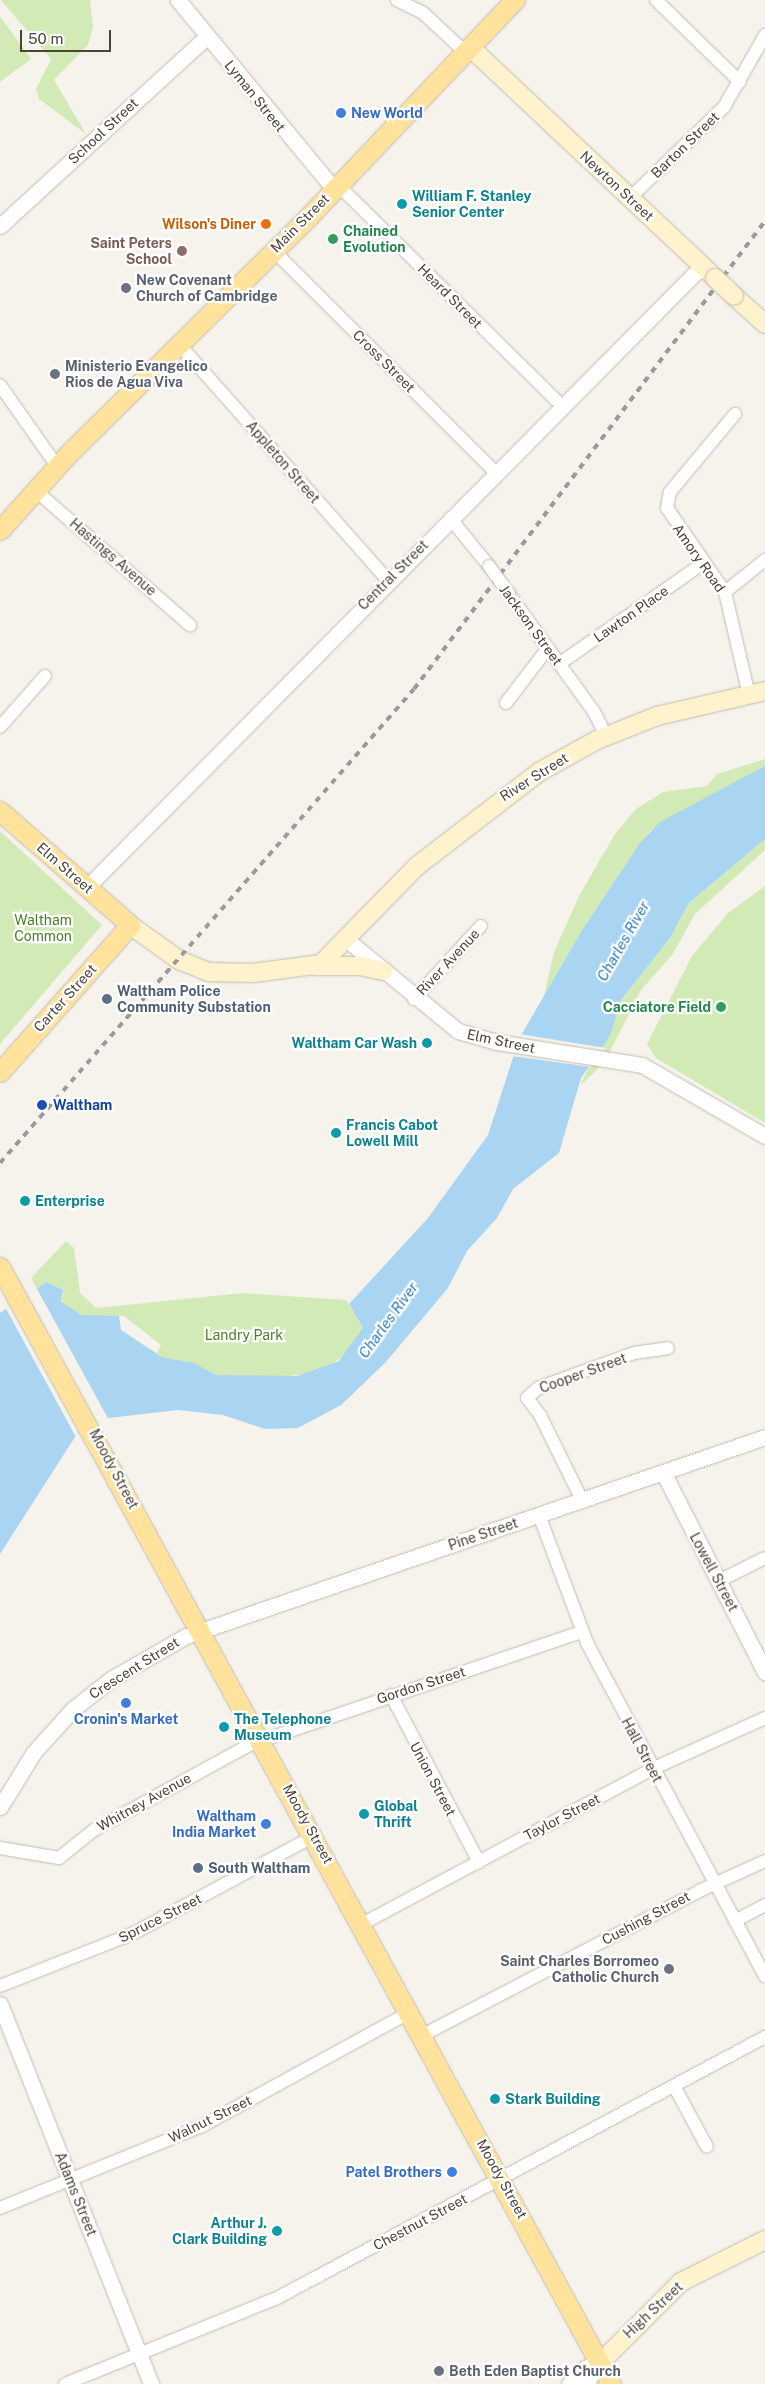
<!DOCTYPE html>
<html>
<head>
<meta charset="utf-8">
<style>
	body { margin:0 }
	#map { position:relative; width:765px; height:2384px; overflow:hidden; background:#f6f3ec; font-family:"Public Sans",sans-serif }
	div>[style] { position:absolute }
	[style*='--x'] { left:calc(var(--x)*1px); top:calc(var(--y)*1px); width:calc(var(--w)*1px); rotate:calc(var(--a)*1deg) }
	.green>* { inset:0; background:#d2eab5 }
	.water>* { inset:0; background:#a9d4f2 }
	.pier>* { inset:0; background:#f6f3ec }
	.roads { filter:drop-shadow(0 0 1px #c2bbae) drop-shadow(0 0 1px #c2bbae) }
	.minor>* { height:12px; margin:-6px; padding:0 6px; transform-origin:6px; border-radius:6px; background:#fff }
	.tertiary>* { height:15px; margin:-7.5px; padding:0 7.5px; transform-origin:7.5px; border-radius:7.5px; background:#fff }
	.secondary>* { height:18px; margin:-9px; padding:0 9px; transform-origin:9px; border-radius:9px; background:#fff3cd }
	.primary>* { height:19px; margin:-9.5px; padding:0 9.5px; transform-origin:9.5px; border-radius:9.5px; background:#ffe39c }
	.rail>* { height:4px; margin-top:-2px; transform-origin:0; background:repeating-linear-gradient(90deg,#9a9a9a 0 6px,transparent 0 12px) }
	.bridges { filter:drop-shadow(0 0 1px #c2bbae) drop-shadow(0 0 1px #c2bbae) }
	.minor-bridge>* { height:12px; margin:-6px; padding:0 6px; transform-origin:6px; border-radius:6px; background:#fff }
	.secondary-bridge>* { height:18px; margin:-9px; padding:0 9px; transform-origin:9px; border-radius:9px; background:#fff3cd }
	.dots>* { width:14px; height:14px; translate:-50% -50%; box-sizing:border-box; border:2px solid #fff; border-radius:50% }
	span { translate:-50% -50%; white-space:nowrap; text-align:center; line-height:1.15; -webkit-text-stroke:4.5px #fff; paint-order:stroke }
	.street-label { font-size:14px; color:#4b4439 }
	.shop-label { font-size:14px; color:#366cbe; font-weight:700 }
	.left { translate:0 -50%; text-align:left }
	.right { translate:-100% -50%; text-align:right }
	.culture-label { font-size:14px; color:#0d838f; font-weight:700 }
	.food-label { font-size:14px; color:#c56008; font-weight:700 }
	.leisure-label { font-size:14px; color:#27864d; font-weight:700 }
	.education-label { font-size:14px; color:#785e54; font-weight:700 }
	.worship-label { font-size:14px; color:#5b616d; font-weight:700 }
	.park-label { font-size:14px; color:#4a7f2a }
	.service-label { font-size:14px; color:#4e5e75; font-weight:700 }
	.transit-label { font-size:14px; color:#164399; font-weight:700 }
	.water-label { font-size:15px; color:#2e7ab2; font-style:italic }
	.scale { position:absolute; left:20px; top:30px; width:91px; height:22px; box-sizing:border-box; border:2px solid #4b4439; border-top:0; padding-left:6px; font-size:15px; line-height:18px; white-space:nowrap; color:#4b4439; -webkit-text-stroke:4px #fff; paint-order:stroke }
</style>
</head>
<body>
<div id="map">
	<div class="green">
		<i style="clip-path:polygon(1px 0,90px 0,93px 27px,88px 45px,54px 80px,86px 134px,39px 99px,36px 89px,51px 59px)"></i>
		<i style="clip-path:polygon(0 16px,31px 59px,0 82px)"></i>
		<i style="clip-path:polygon(765px 759px,765px 766px,650px 831px,581px 932px,527px 1027px,544px 996px,554px 952px,580px 894px,615px 834px,636px 809px,663px 792px,707px 786px,717px 774px)"></i>
		<i style="clip-path:polygon(0 831px,102px 925px,0 1044px)"></i>
		<i style="clip-path:polygon(765px 839px,765px 850px,695px 914px,672px 955px,641px 990px,604px 1063px,580px 1086px,621px 1000px,670px 938px,689px 903px)"></i>
		<i style="clip-path:polygon(765px 886px,765px 1123px,656px 1058px,647px 1044px,692px 956px,728px 913px)"></i>
		<i style="clip-path:polygon(66px 1241px,74px 1248px,80px 1293px,96px 1308px,243px 1293px,346px 1300px,363px 1328px,350px 1352px,319px 1372px,281px 1377px,216px 1375px,189px 1362px,162px 1357px,157px 1353px,161px 1345px,124px 1316px,87px 1317px,62px 1304px,63px 1290px,47px 1282px,38px 1291px,31px 1278px)"></i>
	</div>
	<div class="water">
		<i style="clip-path:polygon(765px 766px,765px 839px,689px 903px,670px 938px,621px 1000px,610px 1036px,581px 1078px,559px 1153px,513px 1189px,497px 1218px,467px 1251px,448px 1288px,385px 1363px,341px 1405px,298px 1428px,265px 1429px,223px 1415px,178px 1410px,109px 1418px,75px 1437px,0 1554px,0 1313px,47px 1282px,63px 1290px,61px 1302px,82px 1315px,119px 1316px,121px 1330px,162px 1357px,194px 1363px,216px 1375px,297px 1376px,339px 1361px,363px 1328px,349px 1304px,428px 1218px,488px 1135px,519px 1039px,581px 932px,640px 843px,660px 822px)"></i>
	</div>
	<div class="pier">
		<i style="clip-path:polygon(519px 1034px,606px 1048px,591px 1067px,512px 1056px)"></i>
		<i style="clip-path:polygon(37px 1289px,110px 1422px,77px 1439px,5px 1307px)"></i>
	</div>
	<div class="roads">
		<div class="minor">
			<i style="--x:397;--y:0;--w:28;--a:26"></i>
			<i style="--x:422;--y:12;--w:59;--a:42.9"></i>
			<i style="--x:656;--y:0;--w:117;--a:44.3"></i>
			<i style="--x:338;--y:185;--w:315;--a:44.6"></i>
			<i style="--x:630;--y:198;--w:131;--a:-44.1"></i>
			<i style="--x:724;--y:107;--w:83;--a:-60.3"></i>
			<i style="--x:273;--y:250;--w:314;--a:45"></i>
			<i style="--x:178;--y:343;--w:317;--a:48.5"></i>
			<i style="--x:0;--y:385;--w:99;--a:54.9"></i>
			<i style="--x:735;--y:414;--w:102;--a:129.8"></i>
			<i style="--x:670;--y:492;--w:16;--a:101"></i>
			<i style="--x:667;--y:508;--w:102;--a:55.4"></i>
			<i style="--x:725;--y:592;--w:106;--a:76.9"></i>
			<i style="--x:35;--y:490;--w:206;--a:41.1"></i>
			<i style="--x:450;--y:518;--w:62;--a:50.9"></i>
			<i style="--x:725;--y:592;--w:51;--a:-38.7"></i>
			<i style="--x:509;--y:594;--w:145;--a:54.2"></i>
			<i style="--x:594;--y:712;--w:27;--a:63"></i>
			<i style="--x:559;--y:664;--w:176;--a:-35"></i>
			<i style="--x:506;--y:703;--w:69;--a:-52.6"></i>
			<i style="--x:0;--y:727;--w:68;--a:-48.6"></i>
			<i style="--x:414;--y:999;--w:99;--a:-47.5"></i>
			<i style="--x:582;--y:1500;--w:95;--a:-116.3"></i>
			<i style="--x:540;--y:1415;--w:21;--a:-127"></i>
			<i style="--x:527;--y:1398;--w:15;--a:-42"></i>
			<i style="--x:538;--y:1388;--w:102;--a:-20"></i>
			<i style="--x:634;--y:1353;--w:34;--a:-8"></i>
			<i style="--x:539;--y:1515;--w:137;--a:69.4"></i>
			<i style="--x:587;--y:1643;--w:378;--a:61.9"></i>
			<i style="--x:719;--y:1581;--w:51;--a:-26.6"></i>
			<i style="--x:391;--y:1695;--w:189;--a:62.2"></i>
			<i style="--x:0;--y:1848;--w:60;--a:9.6"></i>
			<i style="--x:59;--y:1858;--w:45;--a:-38.7"></i>
			<i style="--x:94;--y:1830;--w:177;--a:-28.7"></i>
			<i style="--x:249;--y:1745;--w:351;--a:-18.8"></i>
			<i style="--x:735;--y:1921;--w:34;--a:-28"></i>
			<i style="--x:362;--y:1924;--w:329;--a:-28.1"></i>
			<i style="--x:652;--y:1769;--w:124;--a:-24.3"></i>
			<i style="--x:0;--y:1986;--w:142;--a:-21.5"></i>
			<i style="--x:132;--y:1934;--w:207;--a:-28.3"></i>
			<i style="--x:423;--y:2035;--w:314;--a:-27.5"></i>
			<i style="--x:701;--y:1890;--w:70;--a:-24.4"></i>
			<i style="--x:674;--y:2086;--w:69;--a:61.6"></i>
			<i style="--x:0;--y:2208;--w:218;--a:-22.1"></i>
			<i style="--x:202;--y:2126;--w:237;--a:-28.7"></i>
			<i style="--x:65;--y:2384;--w:231;--a:-22.1"></i>
			<i style="--x:279;--y:2297;--w:551;--a:-28.15"></i>
		</div>
		<div class="tertiary">
			<i style="--x:178;--y:0;--w:245;--a:50.5"></i>
			<i style="--x:0;--y:226;--w:281;--a:-42.5"></i>
			<i style="--x:87;--y:887;--w:874;--a:-45.28"></i>
			<i style="--x:347;--y:940;--w:144;--a:39.3"></i>
			<i style="--x:458;--y:1031;--w:41;--a:15.8"></i>
			<i style="--x:497;--y:1042;--w:147;--a:9"></i>
			<i style="--x:642;--y:1065;--w:142;--a:30"></i>
			<i style="--x:663;--y:1472;--w:225;--a:63"></i>
			<i style="--x:0;--y:1807;--w:65;--a:-58.3"></i>
			<i style="--x:34;--y:1752;--w:58;--a:-47.8"></i>
			<i style="--x:73;--y:1709;--w:48;--a:-38.3"></i>
			<i style="--x:111;--y:1679;--w:86;--a:-29.8"></i>
			<i style="--x:186;--y:1636;--w:612;--a:-18.97"></i>
			<i style="--x:0;--y:2004;--w:409;--a:68.3"></i>
			<i style="--x:569;--y:2384;--w:23;--a:-45"></i>
			<i style="--x:585;--y:2368;--w:17;--a:-21"></i>
			<i style="--x:585;--y:2384;--w:27;--a:-54"></i>
		</div>
		<div class="secondary">
			<i style="--x:470;--y:47;--w:337;--a:43.3"></i>
			<i style="--x:734;--y:296;--w:42;--a:42.1"></i>
			<i style="--x:130;--y:925;--w:60;--a:35.5"></i>
			<i style="--x:179;--y:960;--w:32;--a:22"></i>
			<i style="--x:209;--y:972;--w:44;--a:1.3"></i>
			<i style="--x:253;--y:973;--w:69;--a:-7.5"></i>
			<i style="--x:321;--y:964;--w:137;--a:-45.6"></i>
			<i style="--x:417;--y:866;--w:154;--a:-37.6"></i>
			<i style="--x:539;--y:772;--w:66;--a:-28.9"></i>
			<i style="--x:597;--y:740;--w:65;--a:-21.8"></i>
			<i style="--x:657;--y:716;--w:111;--a:-13"></i>
			<i style="--x:316;--y:966;--w:44;--a:0"></i>
			<i style="--x:360;--y:966;--w:24;--a:12"></i>
			<i style="--x:601;--y:2362;--w:113;--a:-45"></i>
			<i style="--x:681;--y:2282;--w:94;--a:-26.6"></i>
		</div>
		<div class="primary">
			<i style="--x:0;--y:530;--w:103;--a:-48.1"></i>
			<i style="--x:69;--y:453;--w:339;--a:-44.6"></i>
			<i style="--x:310;--y:215;--w:297;--a:-46.4"></i>
			<i style="--x:0;--y:811;--w:173;--a:41.2"></i>
			<i style="--x:130;--y:925;--w:196;--a:131.5"></i>
			<i style="--x:0;--y:1267;--w:1273;--a:61.32"></i>
		</div>
	</div>
	<div class="rail">
		<i style="--x:0;--y:1163;--w:629;--a:-48.87"></i>
		<i style="--x:414;--y:689;--w:585;--a:-53.13"></i>
	</div>
	<div class="bridges">
		<div class="minor-bridge">
			<i style="--x:489;--y:566;--w:34;--a:54"></i>
		</div>
		<div class="secondary-bridge">
			<i style="--x:715;--y:278;--w:26;--a:43"></i>
		</div>
	</div>
	<div class="dots">
		<i style="left:341px;top:113px;background:#3f7fe0"></i>
		<i style="left:402px;top:204px;background:#0f9aa8"></i>
		<i style="left:266px;top:224px;background:#e8710a"></i>
		<i style="left:333px;top:239px;background:#2e9e5b"></i>
		<i style="left:182px;top:251px;background:#8d6e63"></i>
		<i style="left:126px;top:288px;background:#6b7280"></i>
		<i style="left:55px;top:374px;background:#6b7280"></i>
		<i style="left:107px;top:999px;background:#5c6f8a"></i>
		<i style="left:721px;top:1007px;background:#2e9e5b"></i>
		<i style="left:427px;top:1043px;background:#0f9aa8"></i>
		<i style="left:42px;top:1105px;background:#1a4fb4"></i>
		<i style="left:336px;top:1133px;background:#0f9aa8"></i>
		<i style="left:25px;top:1201px;background:#0f9aa8"></i>
		<i style="left:126px;top:1703px;background:#3f7fe0"></i>
		<i style="left:224px;top:1727px;background:#0f9aa8"></i>
		<i style="left:364px;top:1814px;background:#0f9aa8"></i>
		<i style="left:266px;top:1824px;background:#3f7fe0"></i>
		<i style="left:198px;top:1868px;background:#5c6f8a"></i>
		<i style="left:669px;top:1969px;background:#6b7280"></i>
		<i style="left:495px;top:2099px;background:#0f9aa8"></i>
		<i style="left:452px;top:2172px;background:#3f7fe0"></i>
		<i style="left:277px;top:2231px;background:#0f9aa8"></i>
		<i style="left:439px;top:2371px;background:#6b7280"></i>
	</div>
	<div class="street-label">
		<span style="left:255px;top:96px;rotate:51deg">Lyman Street</span>
		<span style="left:103px;top:131px;rotate:-43deg">School Street</span>
		<span style="left:685px;top:145px;rotate:-44deg">Barton Street</span>
		<span style="left:617px;top:186px;rotate:43deg">Newton Street</span>
		<span style="left:300px;top:223px;rotate:-45deg">Main Street</span>
		<span style="left:450px;top:296px;rotate:45deg">Heard Street</span>
		<span style="left:384px;top:361px;rotate:45deg">Cross Street</span>
		<span style="left:283px;top:462px;rotate:49deg">Appleton Street</span>
		<span style="left:113px;top:557px;rotate:41deg">Hastings Avenue</span>
		<span style="left:699px;top:558px;rotate:55deg">Amory Road</span>
		<span style="left:393px;top:575px;rotate:-45deg">Central Street</span>
		<span style="left:631px;top:614px;rotate:-35deg">Lawton Place</span>
		<span style="left:531px;top:625px;rotate:54deg">Jackson Street</span>
		<span style="left:534px;top:777px;rotate:-32deg">River Street</span>
		<span style="left:65px;top:868px;rotate:41deg">Elm Street</span>
		<span style="left:448px;top:962px;rotate:-47deg">River Avenue</span>
		<span style="left:65px;top:998px;rotate:-48deg">Carter Street</span>
		<span style="left:501px;top:1041px;rotate:12deg">Elm Street</span>
		<span style="left:583px;top:1373px;rotate:-20deg">Cooper Street</span>
		<span style="left:114px;top:1469px;rotate:62deg">Moody Street</span>
		<span style="left:483px;top:1534px;rotate:-19deg">Pine Street</span>
		<span style="left:714px;top:1572px;rotate:62deg">Lowell Street</span>
		<span style="left:134px;top:1668px;rotate:-32deg">Crescent Street</span>
		<span style="left:421px;top:1685px;rotate:-18deg">Gordon Street</span>
		<span style="left:642px;top:1750px;rotate:62deg">Hall Street</span>
		<span style="left:433px;top:1779px;rotate:62deg">Union Street</span>
		<span style="left:144px;top:1802px;rotate:-29deg">Whitney Avenue</span>
		<span style="left:562px;top:1817px;rotate:-28deg">Taylor Street</span>
		<span style="left:308px;top:1824px;rotate:61deg">Moody Street</span>
		<span style="left:160px;top:1918px;rotate:-27deg">Spruce Street</span>
		<span style="left:646px;top:1918px;rotate:-28deg">Cushing Street</span>
		<span style="left:210px;top:2119px;rotate:-26deg">Walnut Street</span>
		<span style="left:502px;top:2179px;rotate:61deg">Moody Street</span>
		<span style="left:76px;top:2194px;rotate:68deg">Adams Street</span>
		<span style="left:420px;top:2222px;rotate:-28deg">Chestnut Street</span>
		<span style="left:653px;top:2310px;rotate:-43deg">High Street</span>
	</div>
	<div class="shop-label">
		<span class="left" style="left:351px;top:113px">New World</span>
		<span style="left:126px;top:1719px">Cronin's Market</span>
		<span class="right" style="left:256px;top:1824px">Waltham<br>India Market</span>
		<span class="right" style="left:442px;top:2172px">Patel Brothers</span>
	</div>
	<div class="culture-label">
		<span class="left" style="left:412px;top:204px">William F. Stanley<br>Senior Center</span>
		<span class="right" style="left:417px;top:1043px">Waltham Car Wash</span>
		<span class="left" style="left:346px;top:1133px">Francis Cabot<br>Lowell Mill</span>
		<span class="left" style="left:35px;top:1201px">Enterprise</span>
		<span class="left" style="left:234px;top:1727px">The Telephone<br>Museum</span>
		<span class="left" style="left:374px;top:1814px">Global<br>Thrift</span>
		<span class="left" style="left:505px;top:2099px">Stark Building</span>
		<span class="right" style="left:267px;top:2231px">Arthur J.<br>Clark Building</span>
	</div>
	<div class="food-label">
		<span class="right" style="left:256px;top:224px">Wilson's Diner</span>
	</div>
	<div class="leisure-label">
		<span class="left" style="left:343px;top:239px">Chained<br>Evolution</span>
		<span class="right" style="left:711px;top:1007px">Cacciatore Field</span>
	</div>
	<div class="education-label">
		<span class="right" style="left:172px;top:251px">Saint Peters<br>School</span>
	</div>
	<div class="worship-label">
		<span class="left" style="left:136px;top:288px">New Covenant<br>Church of Cambridge</span>
		<span class="left" style="left:65px;top:374px">Ministerio Evangelico<br>Rios de Agua Viva</span>
		<span class="right" style="left:659px;top:1969px">Saint Charles Borromeo<br>Catholic Church</span>
		<span class="left" style="left:449px;top:2371px">Beth Eden Baptist Church</span>
	</div>
	<div class="park-label">
		<span style="left:43px;top:928px">Waltham<br>Common</span>
		<span style="left:244px;top:1335px">Landry Park</span>
	</div>
	<div class="service-label">
		<span class="left" style="left:117px;top:999px">Waltham Police<br>Community Substation</span>
		<span class="left" style="left:208px;top:1868px">South Waltham</span>
	</div>
	<div class="transit-label">
		<span class="left" style="left:53px;top:1105px">Waltham</span>
	</div>
	<div class="water-label">
		<span style="left:623px;top:941px;rotate:-60deg">Charles River</span>
		<span style="left:388px;top:1320px;rotate:-54deg">Charles River</span>
	</div>
	<div class="scale">50 m</div>
</div>
</body>
</html>
